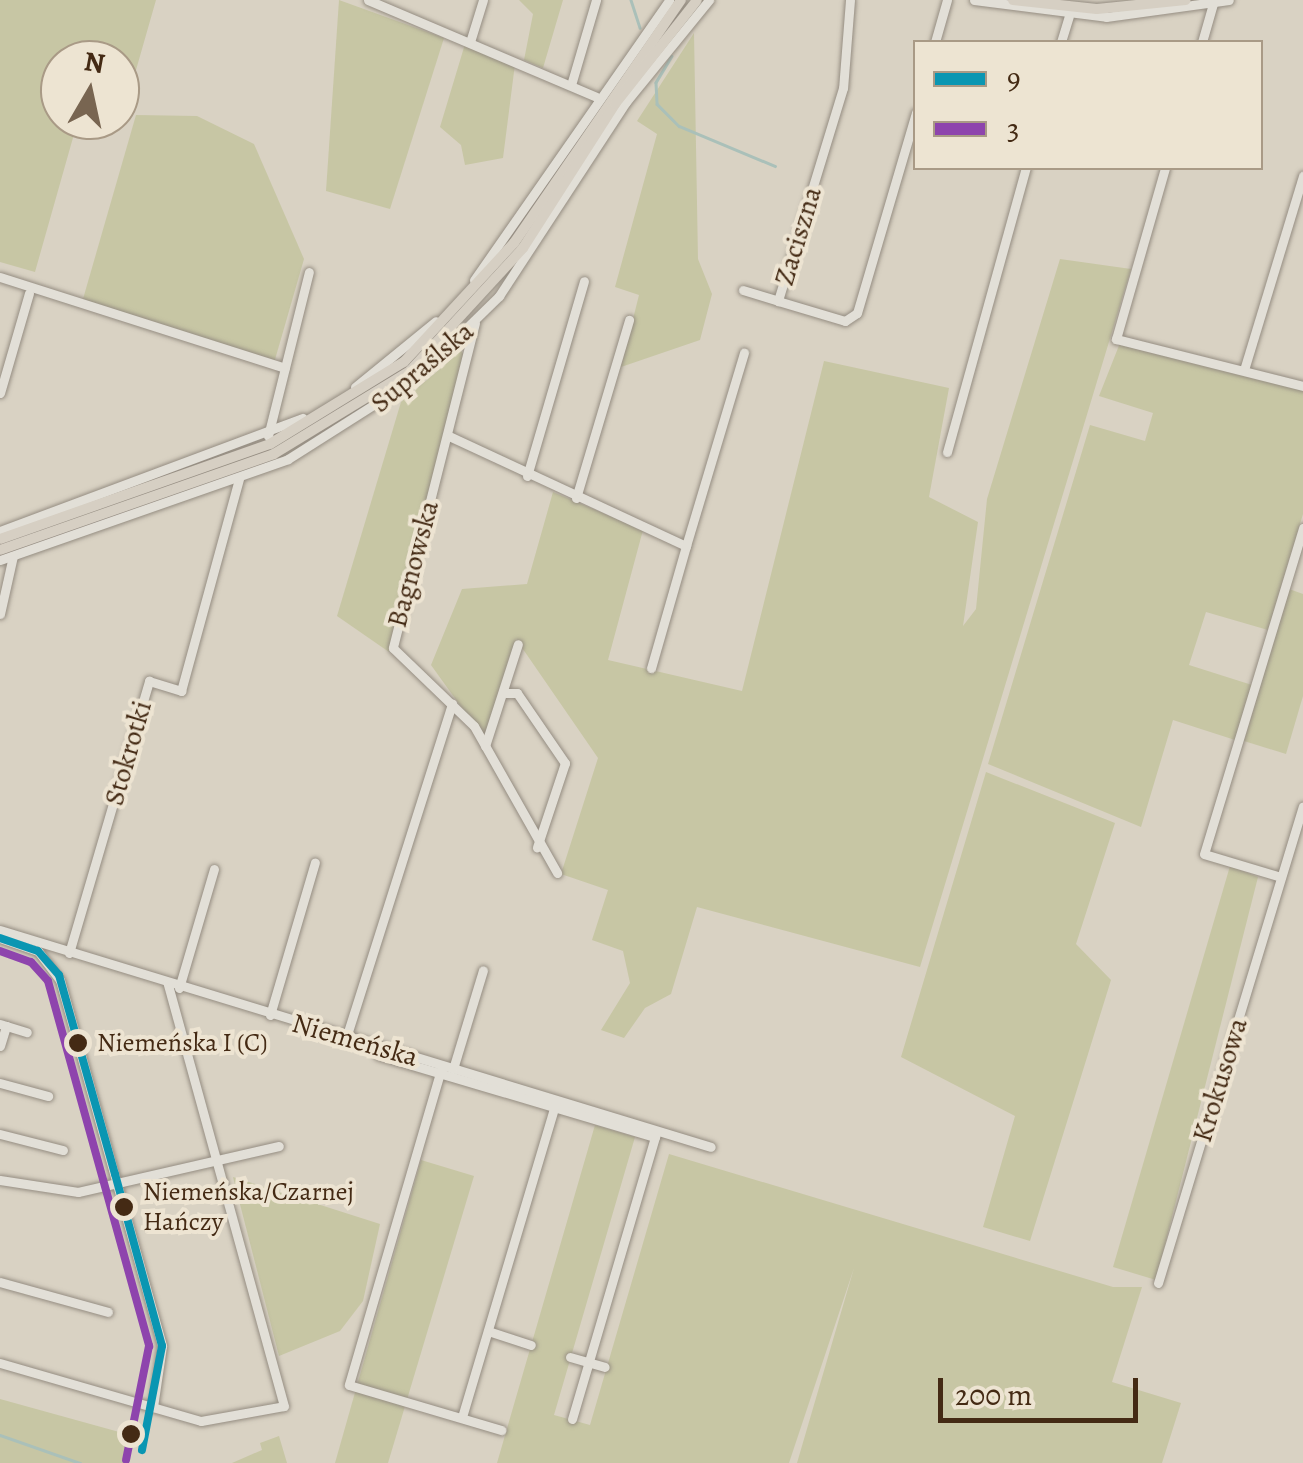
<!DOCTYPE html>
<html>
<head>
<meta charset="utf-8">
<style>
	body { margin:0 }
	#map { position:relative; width:1303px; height:1463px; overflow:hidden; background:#d9d2c3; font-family:Alegreya,serif }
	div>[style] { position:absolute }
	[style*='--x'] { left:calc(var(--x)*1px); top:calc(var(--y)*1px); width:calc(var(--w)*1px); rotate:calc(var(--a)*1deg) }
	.green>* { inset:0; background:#c7c6a4 }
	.stream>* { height:2.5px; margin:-1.25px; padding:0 1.25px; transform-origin:1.25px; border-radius:1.25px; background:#aac0b9 }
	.roads { filter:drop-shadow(0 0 2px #958d82) drop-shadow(0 0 2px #958d82) }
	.minor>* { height:9px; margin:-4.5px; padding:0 4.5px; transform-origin:4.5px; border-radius:4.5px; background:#e2dfd7 }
	.major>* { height:10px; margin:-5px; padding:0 5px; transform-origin:5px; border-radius:5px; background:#d6cfc3 }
	.bus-1>* { height:8px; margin:-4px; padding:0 4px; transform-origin:4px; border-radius:4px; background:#0a96b2 }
	.bus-2>* { height:8px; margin:-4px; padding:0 4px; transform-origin:4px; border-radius:4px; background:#8e44ad }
	.dots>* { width:28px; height:28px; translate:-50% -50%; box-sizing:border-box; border:5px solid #ede4d2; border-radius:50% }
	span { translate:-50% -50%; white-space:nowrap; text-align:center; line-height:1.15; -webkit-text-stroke:8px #ede4d2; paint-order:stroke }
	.bus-label { font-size:26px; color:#442a14 }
	.left { translate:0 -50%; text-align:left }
	.street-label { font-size:28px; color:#442a14 }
	.legend { position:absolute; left:913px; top:40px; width:350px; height:130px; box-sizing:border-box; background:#ede4d2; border:2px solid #a99a86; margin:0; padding:12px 18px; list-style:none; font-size:30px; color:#442a14 }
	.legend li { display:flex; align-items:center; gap:20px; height:50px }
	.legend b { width:50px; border:2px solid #a99a86 }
	.north { position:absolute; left:40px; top:40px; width:100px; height:100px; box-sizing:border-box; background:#ede4d2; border:2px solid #a99a86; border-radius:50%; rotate:9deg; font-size:28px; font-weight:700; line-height:40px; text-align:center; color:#442a14 }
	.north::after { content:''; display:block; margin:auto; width:35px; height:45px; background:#786551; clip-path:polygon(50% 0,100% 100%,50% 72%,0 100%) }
	.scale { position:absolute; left:938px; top:1378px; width:200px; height:45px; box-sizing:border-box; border:5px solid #442a14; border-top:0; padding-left:12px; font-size:30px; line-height:35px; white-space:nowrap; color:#442a14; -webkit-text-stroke:8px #ede4d2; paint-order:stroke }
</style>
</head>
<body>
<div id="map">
	<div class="green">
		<i style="clip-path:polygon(0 0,156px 0,124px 112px,120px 60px,60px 60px,60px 120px,78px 120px,35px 272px,0 262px)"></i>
		<i style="clip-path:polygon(339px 0,444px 38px,390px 209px,326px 191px)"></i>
		<i style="clip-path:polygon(519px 0,563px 0,543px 68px,524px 60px,533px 14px)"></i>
		<i style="clip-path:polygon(694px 33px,698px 259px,712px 294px,700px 340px,621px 367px,639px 295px,615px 287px,657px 134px,637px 121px)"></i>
		<i style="clip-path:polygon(465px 44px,515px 64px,503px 158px,465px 165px,461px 145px,440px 127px)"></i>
		<i style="clip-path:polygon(136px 115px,197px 116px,254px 144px,304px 259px,274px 363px,83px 299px)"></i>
		<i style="clip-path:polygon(1060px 259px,1131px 269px,920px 967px,697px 907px,671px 994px,645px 1008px,624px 1038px,601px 1030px,630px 983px,623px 951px,592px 940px,608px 890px,561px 874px,598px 758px,516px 639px,487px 743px,431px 665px,462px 589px,527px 584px,553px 492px,643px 530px,608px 660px,742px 691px,824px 361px,949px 388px,929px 497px,978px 522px,963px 626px,976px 609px,987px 499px)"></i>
		<i style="clip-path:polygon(1120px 343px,1303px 389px,1303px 514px,1268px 630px,1206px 612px,1189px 665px,1252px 685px,1235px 740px,1173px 720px,1141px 827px,988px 764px,1090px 425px,1145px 441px,1153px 413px,1099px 396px)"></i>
		<i style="clip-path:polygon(461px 351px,467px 358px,389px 652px,337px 616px,401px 402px)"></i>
		<i style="clip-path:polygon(1289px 589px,1303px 594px,1303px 696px,1286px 754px,1244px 741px)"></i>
		<i style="clip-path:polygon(986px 772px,1115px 823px,1076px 944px,1111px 980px,1030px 1241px,983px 1227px,1015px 1116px,901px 1057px)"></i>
		<i style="clip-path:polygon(1230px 866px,1258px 877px,1156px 1280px,1113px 1267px)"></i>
		<i style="clip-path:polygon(595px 1125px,635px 1137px,554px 1415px,590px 1425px,669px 1154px,1113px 1287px,1142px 1287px,1112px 1382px,1181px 1403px,1162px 1463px,797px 1463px,854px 1268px,789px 1463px,497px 1463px)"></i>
		<i style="clip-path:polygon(421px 1160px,474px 1176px,388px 1463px,335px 1463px)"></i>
		<i style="clip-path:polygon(233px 1177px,380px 1224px,363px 1301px,340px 1331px,279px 1356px)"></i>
		<i style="clip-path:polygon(0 1399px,130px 1435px,127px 1463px,0 1463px)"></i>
		<i style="clip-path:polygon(279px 1436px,287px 1463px,232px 1463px,262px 1450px,260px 1443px)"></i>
	</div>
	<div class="stream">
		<i style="--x:631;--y:0;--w:29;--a:72"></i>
		<i style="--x:672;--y:56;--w:31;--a:121"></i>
		<i style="--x:656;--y:83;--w:21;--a:87"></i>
		<i style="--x:657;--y:104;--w:31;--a:45"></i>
		<i style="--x:679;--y:126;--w:104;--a:22.6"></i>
		<i style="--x:0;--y:1435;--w:85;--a:19.3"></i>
	</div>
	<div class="roads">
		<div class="minor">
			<i style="--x:368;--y:0;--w:248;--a:23"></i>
			<i style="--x:850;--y:0;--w:88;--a:94.5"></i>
			<i style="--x:843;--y:88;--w:223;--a:107"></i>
			<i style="--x:778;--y:301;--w:70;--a:16.6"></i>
			<i style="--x:845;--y:321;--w:14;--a:-34"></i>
			<i style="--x:857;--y:313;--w:209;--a:-73.6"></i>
			<i style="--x:974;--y:0;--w:133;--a:7.3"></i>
			<i style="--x:1106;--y:17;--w:124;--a:-7.9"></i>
			<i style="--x:470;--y:42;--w:44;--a:-72.8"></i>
			<i style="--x:935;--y:42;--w:44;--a:-74.1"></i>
			<i style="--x:1061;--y:42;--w:27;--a:-73"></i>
			<i style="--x:1202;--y:42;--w:40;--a:-74"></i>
			<i style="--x:571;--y:85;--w:89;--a:-73.6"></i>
			<i style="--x:1165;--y:168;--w:178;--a:106"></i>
			<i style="--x:1116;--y:339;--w:193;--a:14.1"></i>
			<i style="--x:0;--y:277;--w:299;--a:17.7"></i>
			<i style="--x:474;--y:280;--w:341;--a:-55.1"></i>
			<i style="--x:743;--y:290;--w:37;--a:17"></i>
			<i style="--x:475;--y:323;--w:335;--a:104.2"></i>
			<i style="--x:393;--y:648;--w:112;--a:43.9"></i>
			<i style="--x:474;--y:726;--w:169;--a:60.5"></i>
			<i style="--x:1244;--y:370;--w:203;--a:-73.1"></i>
			<i style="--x:355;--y:387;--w:104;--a:-39.2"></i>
			<i style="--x:0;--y:393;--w:104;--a:-73.8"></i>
			<i style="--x:268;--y:436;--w:169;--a:-76"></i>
			<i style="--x:449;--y:436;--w:261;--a:24.9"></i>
			<i style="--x:686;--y:546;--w:127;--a:106"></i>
			<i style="--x:947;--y:452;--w:295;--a:-74.5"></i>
			<i style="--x:527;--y:476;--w:203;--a:-73.7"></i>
			<i style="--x:576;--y:498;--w:186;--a:-73.4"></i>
			<i style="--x:0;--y:531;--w:323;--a:-20.5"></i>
			<i style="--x:686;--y:546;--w:202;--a:-73.3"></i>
			<i style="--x:0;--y:560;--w:305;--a:-19.3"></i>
			<i style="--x:288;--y:459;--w:149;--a:-32.4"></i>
			<i style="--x:414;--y:379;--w:119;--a:-44.3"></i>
			<i style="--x:499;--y:296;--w:232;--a:-56.8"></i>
			<i style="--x:626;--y:102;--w:132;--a:-50.9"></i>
			<i style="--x:0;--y:614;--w:59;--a:-77.4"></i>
			<i style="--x:505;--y:693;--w:12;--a:0"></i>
			<i style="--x:517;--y:693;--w:85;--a:55.6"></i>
			<i style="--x:565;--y:763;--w:89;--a:108.4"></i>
			<i style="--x:485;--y:746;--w:107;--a:-72.1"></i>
			<i style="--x:1281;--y:877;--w:80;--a:-163.4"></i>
			<i style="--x:1204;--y:854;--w:341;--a:-73.1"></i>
			<i style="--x:0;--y:930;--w:743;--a:16.97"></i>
			<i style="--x:0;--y:938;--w:40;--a:18.9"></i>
			<i style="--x:38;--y:951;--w:36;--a:53"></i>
			<i style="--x:60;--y:980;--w:380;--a:74.4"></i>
			<i style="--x:162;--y:1346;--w:62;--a:98.4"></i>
			<i style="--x:69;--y:953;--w:284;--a:-73.6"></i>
			<i style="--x:149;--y:681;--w:34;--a:17"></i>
			<i style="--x:181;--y:691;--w:220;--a:-74.7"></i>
			<i style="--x:179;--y:988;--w:124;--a:-73.6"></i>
			<i style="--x:270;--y:1015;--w:159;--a:-73.6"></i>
			<i style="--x:0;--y:1024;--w:28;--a:17"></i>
			<i style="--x:346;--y:1038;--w:351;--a:-72.4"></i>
			<i style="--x:0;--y:1046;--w:21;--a:-73"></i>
			<i style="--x:378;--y:1055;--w:289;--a:16.5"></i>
			<i style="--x:442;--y:1066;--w:332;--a:106.3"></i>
			<i style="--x:349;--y:1385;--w:159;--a:16.5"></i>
			<i style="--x:453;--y:1069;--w:103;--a:-73.1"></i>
			<i style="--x:0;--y:1083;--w:50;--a:15.2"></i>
			<i style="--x:0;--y:1134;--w:65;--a:14.3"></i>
			<i style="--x:0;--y:1180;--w:79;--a:8.7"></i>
			<i style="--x:78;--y:1192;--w:206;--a:-12.9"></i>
			<i style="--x:0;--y:1282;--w:112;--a:15.5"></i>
			<i style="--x:1158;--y:1283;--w:498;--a:-73.1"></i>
			<i style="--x:488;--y:1331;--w:45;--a:18"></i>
			<i style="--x:570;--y:1357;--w:36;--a:16"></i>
			<i style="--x:0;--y:1363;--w:209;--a:16.1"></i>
			<i style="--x:201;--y:1421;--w:84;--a:-10.2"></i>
			<i style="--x:284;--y:1406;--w:438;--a:-105.4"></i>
			<i style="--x:462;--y:1417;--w:330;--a:-73.4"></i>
			<i style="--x:572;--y:1419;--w:300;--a:-73.6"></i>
		</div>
		<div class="major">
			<i style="--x:1013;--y:0;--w:84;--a:6.1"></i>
			<i style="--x:1097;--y:9;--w:89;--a:-5.8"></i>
			<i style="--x:0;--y:539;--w:286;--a:-19.4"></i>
			<i style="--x:270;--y:444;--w:157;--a:-31.5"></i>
			<i style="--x:404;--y:362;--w:162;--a:-47.3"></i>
			<i style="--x:514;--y:243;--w:295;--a:-55.5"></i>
			<i style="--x:0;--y:550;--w:290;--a:-19.3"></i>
			<i style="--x:274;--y:454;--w:159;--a:-31.4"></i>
			<i style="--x:410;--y:371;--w:167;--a:-47.4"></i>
			<i style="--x:523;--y:248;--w:171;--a:-57.4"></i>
			<i style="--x:615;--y:104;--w:132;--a:-51.7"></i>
		</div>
	</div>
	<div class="bus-1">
		<i style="--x:0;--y:938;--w:40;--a:18.9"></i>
		<i style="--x:38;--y:951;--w:32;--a:49"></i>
		<i style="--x:59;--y:975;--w:207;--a:74.3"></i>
		<i style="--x:115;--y:1174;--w:178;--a:74.7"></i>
		<i style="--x:162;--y:1346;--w:106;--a:100.9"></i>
	</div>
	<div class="bus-2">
		<i style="--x:0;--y:951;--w:33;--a:20"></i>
		<i style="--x:31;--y:962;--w:25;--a:48"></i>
		<i style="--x:48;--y:981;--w:379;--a:74.5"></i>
		<i style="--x:149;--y:1346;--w:116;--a:101.4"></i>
	</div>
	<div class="dots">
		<i style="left:78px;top:1043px;background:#442a14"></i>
		<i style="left:124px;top:1207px;background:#442a14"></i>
		<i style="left:131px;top:1434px;background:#442a14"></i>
	</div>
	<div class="bus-label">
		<span class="left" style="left:97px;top:1043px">Niemeńska I (C)</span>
		<span class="left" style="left:143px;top:1207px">Niemeńska/Czarnej<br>Hańczy</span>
	</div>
	<div class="street-label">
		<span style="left:798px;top:236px;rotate:-73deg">Zaciszna</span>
		<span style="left:422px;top:367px;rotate:-40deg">Supraślska</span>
		<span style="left:413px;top:564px;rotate:-75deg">Bagnowska</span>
		<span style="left:128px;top:753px;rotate:-74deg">Stokrotki</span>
		<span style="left:355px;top:1040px;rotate:16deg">Niemeńska</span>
		<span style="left:1220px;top:1080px;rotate:-73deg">Krokusowa</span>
	</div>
	<ul class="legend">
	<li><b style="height:12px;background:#0a96b2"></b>9</li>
	<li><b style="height:12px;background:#8e44ad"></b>3</li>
	</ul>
	<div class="north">N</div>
	<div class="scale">200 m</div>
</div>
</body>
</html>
